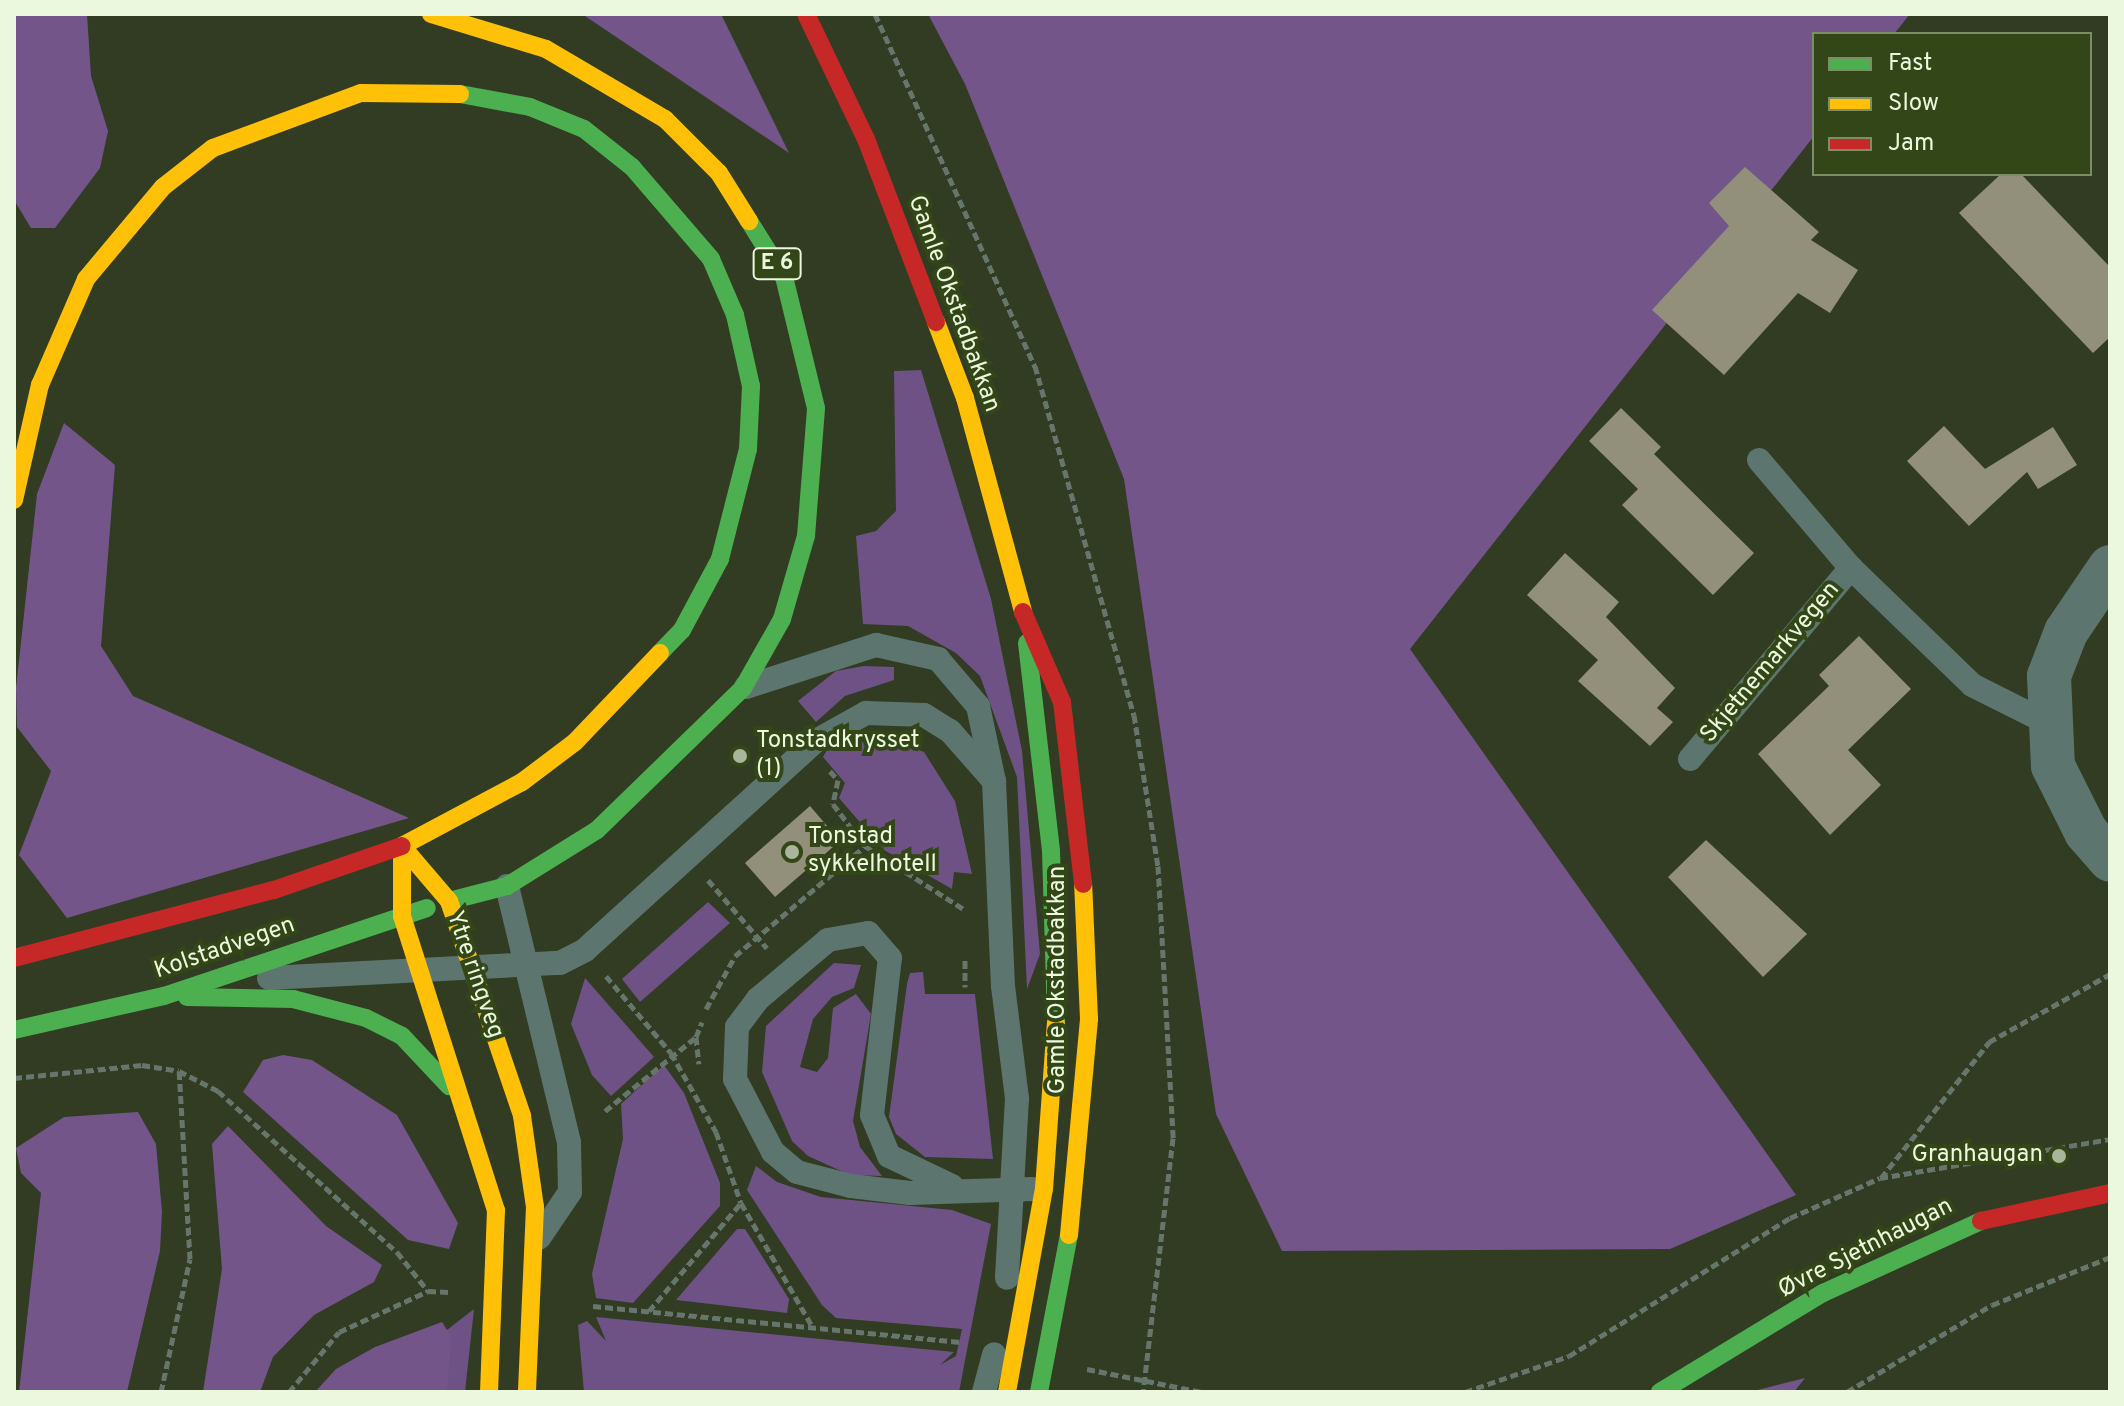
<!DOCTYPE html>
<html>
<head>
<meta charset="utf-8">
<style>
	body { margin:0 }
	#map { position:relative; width:2124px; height:1406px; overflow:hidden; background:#313c22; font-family:Overpass,sans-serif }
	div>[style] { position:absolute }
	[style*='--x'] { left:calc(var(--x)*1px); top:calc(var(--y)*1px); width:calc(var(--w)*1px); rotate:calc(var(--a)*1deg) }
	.green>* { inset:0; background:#6e5285 }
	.forest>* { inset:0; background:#73558a }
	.building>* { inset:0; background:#928f7b }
	.path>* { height:5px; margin-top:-2.5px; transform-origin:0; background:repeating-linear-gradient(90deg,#66766d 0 8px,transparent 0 12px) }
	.lane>* { height:24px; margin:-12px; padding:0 12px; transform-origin:12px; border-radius:12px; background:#5d756f }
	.street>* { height:44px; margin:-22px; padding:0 22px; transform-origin:22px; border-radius:22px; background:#5d756f }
	.fast>* { height:18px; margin:-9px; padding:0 9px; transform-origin:9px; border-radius:9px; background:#4caf50 }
	.slow>* { height:18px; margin:-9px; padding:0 9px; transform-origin:9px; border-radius:9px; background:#ffc107 }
	.jam>* { height:18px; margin:-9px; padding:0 9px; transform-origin:9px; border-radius:9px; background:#c62828 }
	.dots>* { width:22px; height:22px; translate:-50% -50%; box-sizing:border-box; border:4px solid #334617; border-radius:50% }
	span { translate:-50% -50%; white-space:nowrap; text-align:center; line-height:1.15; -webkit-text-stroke:8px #334617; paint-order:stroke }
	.shield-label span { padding:2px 6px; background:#334617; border:2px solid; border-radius:6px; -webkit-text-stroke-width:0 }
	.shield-label { font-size:22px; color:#ebf8dd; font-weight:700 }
	.street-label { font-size:24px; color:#ebf8dd }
	.poi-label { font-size:24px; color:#ebf8dd }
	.left { translate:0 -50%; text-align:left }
	.right { translate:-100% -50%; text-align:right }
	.frame { position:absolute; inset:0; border:16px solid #ebf8dd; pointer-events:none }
	.legend { position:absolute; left:1812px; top:32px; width:280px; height:144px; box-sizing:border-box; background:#334617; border:2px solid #7d8d66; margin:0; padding:10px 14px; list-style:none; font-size:24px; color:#ebf8dd }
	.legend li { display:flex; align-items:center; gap:16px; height:40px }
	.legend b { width:40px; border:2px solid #7d8d66 }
</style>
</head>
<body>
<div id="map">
	<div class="green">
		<i style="clip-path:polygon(921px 370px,991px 599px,1022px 751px,1040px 954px,1027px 989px,1017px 777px,980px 676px,956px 653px,908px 626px,863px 624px,856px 536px,876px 531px,896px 511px,894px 371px)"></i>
		<i style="clip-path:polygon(864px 666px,894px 667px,894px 680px,845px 696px,816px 722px,798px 701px,836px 671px)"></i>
		<i style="clip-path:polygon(884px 737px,924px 752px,955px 801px,972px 874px,954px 872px,952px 889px,884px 850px,839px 798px,845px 783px,823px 757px,827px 750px)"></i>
		<i style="clip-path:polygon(708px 902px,730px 923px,640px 1002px,622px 979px)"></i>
		<i style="clip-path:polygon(834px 963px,861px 965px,854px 988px,832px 997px,813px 1019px,800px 1067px,817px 1072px,828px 1058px,833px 1008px,856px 994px,871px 1014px,853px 1121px,860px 1147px,882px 1176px,850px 1175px,808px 1156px,792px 1141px,762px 1072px,766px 1026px)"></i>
		<i style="clip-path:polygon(923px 972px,925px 994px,975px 994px,993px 1159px,925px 1157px,896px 1134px,889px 1117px,907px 984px,910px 973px)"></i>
		<i style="clip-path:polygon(585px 978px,654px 1057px,611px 1096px,592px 1075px,571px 1024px)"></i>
		<i style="clip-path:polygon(664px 1065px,684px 1093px,720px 1183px,720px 1206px,633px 1303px,596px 1298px,592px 1274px,623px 1139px,621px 1104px)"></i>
		<i style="clip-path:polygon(756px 1166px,777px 1182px,821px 1197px,952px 1210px,991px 1224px,959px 1392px,584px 1392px,578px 1325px,587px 1321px,606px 1341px,596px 1317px,954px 1352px,940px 1365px,956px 1356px,962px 1329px,836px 1318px,822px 1305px,747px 1190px)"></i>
		<i style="clip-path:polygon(737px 1229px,745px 1229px,789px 1299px,787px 1313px,676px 1300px)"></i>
		<i style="clip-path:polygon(474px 1309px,465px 1392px,447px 1392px,447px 1330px)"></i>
	</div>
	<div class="forest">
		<i style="clip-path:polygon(14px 14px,87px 14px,91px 76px,108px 131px,100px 168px,55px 228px,31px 228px,14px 200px)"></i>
		<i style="clip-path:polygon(582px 14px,721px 14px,789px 153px)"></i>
		<i style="clip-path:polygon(928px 14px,1910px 14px,1894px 34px,1814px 34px,1814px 136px,1410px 649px,1796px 1195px,1670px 1249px,1282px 1251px,1216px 1114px,1124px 479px,965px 84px)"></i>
		<i style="clip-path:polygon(64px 423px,115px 465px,101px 646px,133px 696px,409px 818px,67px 918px,19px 855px,51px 771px,17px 727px,16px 688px,37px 494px)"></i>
		<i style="clip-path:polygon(283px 1055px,312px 1060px,397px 1115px,458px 1223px,449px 1249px,408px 1240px,243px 1092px,263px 1060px)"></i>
		<i style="clip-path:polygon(138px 1112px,156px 1144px,162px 1212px,160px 1251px,127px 1392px,19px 1392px,41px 1193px,21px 1173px,16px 1148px,64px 1117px)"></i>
		<i style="clip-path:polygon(228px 1126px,326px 1226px,382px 1265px,374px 1282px,314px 1315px,273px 1357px,260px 1392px,203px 1392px,222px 1269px,212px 1144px)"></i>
		<i style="clip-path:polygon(442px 1322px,451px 1336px,447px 1392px,315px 1392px,336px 1369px,375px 1347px)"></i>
		<i style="clip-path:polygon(1805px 1378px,1794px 1392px,1750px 1392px)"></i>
	</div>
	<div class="building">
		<i style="clip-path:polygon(1745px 167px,1819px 232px,1811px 240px,1858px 270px,1830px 313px,1798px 293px,1724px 375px,1652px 310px,1729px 226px,1709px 203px)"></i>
		<i style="clip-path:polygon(2001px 174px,2021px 174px,2110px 267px,2110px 337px,2093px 353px,1959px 213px)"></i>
		<i style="clip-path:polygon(1621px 408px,1661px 447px,1654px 454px,1754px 553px,1713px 595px,1622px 505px,1638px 489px,1589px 441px)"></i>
		<i style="clip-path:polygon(1944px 426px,1985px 469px,2053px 427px,2077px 465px,2038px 489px,2027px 472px,1969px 526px,1907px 461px)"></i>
		<i style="clip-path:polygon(1565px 553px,1619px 602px,1606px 617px,1675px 688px,1657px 708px,1673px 722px,1650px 746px,1578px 681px,1598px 660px,1527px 595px)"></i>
		<i style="clip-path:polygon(1859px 636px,1911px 689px,1848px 750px,1881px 785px,1830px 835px,1758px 754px,1829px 686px,1819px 675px)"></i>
		<i style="clip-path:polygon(810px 806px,840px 841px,775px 897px,745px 863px)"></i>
		<i style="clip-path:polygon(1706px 840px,1807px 934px,1763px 977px,1668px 877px)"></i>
	</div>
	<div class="path">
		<i style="--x:875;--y:14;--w:387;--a:65.6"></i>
		<i style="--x:1035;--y:366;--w:363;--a:74.2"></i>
		<i style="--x:1134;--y:715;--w:153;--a:81"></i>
		<i style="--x:1158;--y:866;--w:272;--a:86.8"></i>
		<i style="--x:1173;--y:1138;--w:256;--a:96.7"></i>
		<i style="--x:830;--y:771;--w:12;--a:48"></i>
		<i style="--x:838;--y:780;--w:25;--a:102"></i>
		<i style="--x:833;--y:804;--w:53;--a:52.7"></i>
		<i style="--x:708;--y:880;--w:90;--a:49.1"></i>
		<i style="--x:965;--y:960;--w:27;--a:90"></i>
		<i style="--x:606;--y:976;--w:101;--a:49.8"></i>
		<i style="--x:671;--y:1053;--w:91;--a:60.3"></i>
		<i style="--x:706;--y:1009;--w:60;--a:-61.3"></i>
		<i style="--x:735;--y:956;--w:170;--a:-40.2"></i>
		<i style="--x:865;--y:846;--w:119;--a:32.6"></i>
		<i style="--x:696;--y:1037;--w:27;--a:84"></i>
		<i style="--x:14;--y:1078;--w:129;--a:-5.8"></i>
		<i style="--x:142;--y:1065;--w:37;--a:9"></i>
		<i style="--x:179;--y:1071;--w:44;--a:27.1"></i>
		<i style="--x:218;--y:1091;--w:241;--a:42"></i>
		<i style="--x:397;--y:1252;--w:50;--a:51.5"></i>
		<i style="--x:605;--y:1111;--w:117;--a:-39.1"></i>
		<i style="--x:696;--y:1037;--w:16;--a:-68"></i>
		<i style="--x:716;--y:1132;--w:75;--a:70.6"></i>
		<i style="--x:1881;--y:1178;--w:174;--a:-51.5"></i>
		<i style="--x:1989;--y:1042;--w:139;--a:-29.3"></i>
		<i style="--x:593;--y:1306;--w:369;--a:5.6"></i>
		<i style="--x:649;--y:1311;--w:142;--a:-49.6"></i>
		<i style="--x:741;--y:1203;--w:140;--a:60"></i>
		<i style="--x:1087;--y:1369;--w:117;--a:11.3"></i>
		<i style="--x:161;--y:1392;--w:136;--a:-77.7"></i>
		<i style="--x:190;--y:1259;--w:188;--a:-93.3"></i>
		<i style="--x:289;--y:1392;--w:78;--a:-50.2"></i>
		<i style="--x:339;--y:1332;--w:98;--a:-24.7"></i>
		<i style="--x:428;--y:1291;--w:21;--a:3"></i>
		<i style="--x:1465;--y:1392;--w:110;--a:-19.1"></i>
		<i style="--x:1569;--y:1356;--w:261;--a:-32"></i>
		<i style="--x:1790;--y:1218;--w:98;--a:-24"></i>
		<i style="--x:1880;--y:1178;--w:233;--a:-9.6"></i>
		<i style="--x:1847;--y:1392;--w:169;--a:-31"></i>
		<i style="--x:1992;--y:1305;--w:127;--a:-22.1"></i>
	</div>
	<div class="lane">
		<i style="--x:1759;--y:460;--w:142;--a:49.6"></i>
		<i style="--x:1851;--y:568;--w:168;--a:44"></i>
		<i style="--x:1972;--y:685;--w:87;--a:26.6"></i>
		<i style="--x:746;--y:687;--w:137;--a:-17.9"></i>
		<i style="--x:876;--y:645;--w:64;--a:12.7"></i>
		<i style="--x:938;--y:659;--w:62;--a:49.6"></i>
		<i style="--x:978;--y:706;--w:77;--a:78"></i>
		<i style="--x:994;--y:781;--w:205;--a:87.5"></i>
		<i style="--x:1003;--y:986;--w:113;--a:82.9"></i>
		<i style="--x:1017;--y:1098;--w:180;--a:93.2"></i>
		<i style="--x:1690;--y:759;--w:250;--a:-49.9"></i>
		<i style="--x:507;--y:886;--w:264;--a:76.4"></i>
		<i style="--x:569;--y:1143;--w:49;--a:88.8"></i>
		<i style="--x:570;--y:1192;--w:55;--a:124"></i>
		<i style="--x:269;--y:978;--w:291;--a:-3"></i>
		<i style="--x:560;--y:963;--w:28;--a:-27"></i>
		<i style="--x:585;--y:950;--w:309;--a:-42.2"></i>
		<i style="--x:814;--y:742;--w:60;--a:-29.1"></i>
		<i style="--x:866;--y:713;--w:58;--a:2"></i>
		<i style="--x:924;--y:715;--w:31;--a:32"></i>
		<i style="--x:950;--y:731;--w:67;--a:48.7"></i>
		<i style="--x:952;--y:1186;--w:70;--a:-154.5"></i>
		<i style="--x:889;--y:1156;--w:44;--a:-112.5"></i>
		<i style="--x:872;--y:1115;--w:158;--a:-83.5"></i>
		<i style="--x:890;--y:958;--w:33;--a:-131"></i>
		<i style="--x:868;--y:933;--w:41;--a:170.1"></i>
		<i style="--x:828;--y:940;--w:92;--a:139.9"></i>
		<i style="--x:758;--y:999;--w:35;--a:127"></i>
		<i style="--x:737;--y:1027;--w:52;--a:92.2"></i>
		<i style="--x:735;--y:1079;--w:82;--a:62.5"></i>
		<i style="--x:773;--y:1152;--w:31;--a:40"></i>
		<i style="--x:797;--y:1172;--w:56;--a:14.5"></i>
		<i style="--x:851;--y:1186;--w:59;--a:6.8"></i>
		<i style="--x:910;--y:1193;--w:122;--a:-1.9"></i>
		<i style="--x:984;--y:1392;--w:39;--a:-75"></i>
	</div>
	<div class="street">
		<i style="--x:2110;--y:567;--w:78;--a:124.1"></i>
		<i style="--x:2066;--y:632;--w:47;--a:111.1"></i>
		<i style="--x:2049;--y:676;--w:90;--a:87.5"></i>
		<i style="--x:2053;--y:766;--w:74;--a:63.4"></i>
		<i style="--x:2086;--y:832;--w:37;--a:49"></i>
	</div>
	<div class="fast">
		<i style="--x:460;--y:94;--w:71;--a:10.5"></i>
		<i style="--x:530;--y:107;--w:58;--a:22.2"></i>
		<i style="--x:584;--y:129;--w:61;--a:38.4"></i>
		<i style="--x:632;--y:167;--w:121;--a:49.3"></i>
		<i style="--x:711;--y:259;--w:61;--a:66.8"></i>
		<i style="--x:735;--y:315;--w:73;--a:77.3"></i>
		<i style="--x:751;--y:386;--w:63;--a:92.7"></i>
		<i style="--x:748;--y:449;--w:114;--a:104.3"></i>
		<i style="--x:720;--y:559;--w:81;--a:118.2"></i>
		<i style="--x:682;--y:630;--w:32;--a:134"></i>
		<i style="--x:1027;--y:643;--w:209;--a:83.4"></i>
		<i style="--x:1051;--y:851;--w:172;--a:88.3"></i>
		<i style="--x:449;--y:901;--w:60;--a:-14.5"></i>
		<i style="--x:507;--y:886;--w:106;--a:-31.9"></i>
		<i style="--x:597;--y:830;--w:204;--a:-44.2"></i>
		<i style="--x:743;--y:688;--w:79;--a:-60.5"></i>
		<i style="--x:782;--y:619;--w:86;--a:-73.9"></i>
		<i style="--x:806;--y:536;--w:128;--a:-85.5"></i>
		<i style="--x:816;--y:408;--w:135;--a:-103.7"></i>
		<i style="--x:784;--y:277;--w:66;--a:-122"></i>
		<i style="--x:187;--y:997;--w:106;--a:1.1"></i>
		<i style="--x:293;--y:999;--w:75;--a:14.6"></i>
		<i style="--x:366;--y:1018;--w:40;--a:26.6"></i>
		<i style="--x:402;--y:1036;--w:69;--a:46.8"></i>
		<i style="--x:14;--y:1030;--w:154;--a:-12.8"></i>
		<i style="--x:164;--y:996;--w:277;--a:-18.5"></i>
		<i style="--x:1039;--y:1392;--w:160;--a:-79.2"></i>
		<i style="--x:1660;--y:1392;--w:191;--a:-31.3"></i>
		<i style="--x:1823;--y:1293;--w:174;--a:-24.5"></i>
	</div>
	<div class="slow">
		<i style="--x:431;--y:14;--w:120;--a:16.9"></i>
		<i style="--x:546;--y:49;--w:138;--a:30.5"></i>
		<i style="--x:665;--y:119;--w:76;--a:45"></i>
		<i style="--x:719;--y:173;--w:57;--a:58"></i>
		<i style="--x:936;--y:322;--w:81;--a:69.1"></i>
		<i style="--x:965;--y:398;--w:222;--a:74.8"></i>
		<i style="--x:14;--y:500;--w:118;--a:-77.3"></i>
		<i style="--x:40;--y:385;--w:116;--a:-66.5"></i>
		<i style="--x:86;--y:279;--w:120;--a:-50.1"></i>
		<i style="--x:163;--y:187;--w:63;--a:-38"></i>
		<i style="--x:213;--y:148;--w:158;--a:-20.4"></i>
		<i style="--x:361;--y:93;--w:99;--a:0.6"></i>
		<i style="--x:402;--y:846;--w:72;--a:49.5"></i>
		<i style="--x:449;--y:901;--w:227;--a:71.2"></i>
		<i style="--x:522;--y:1116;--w:92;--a:81.9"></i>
		<i style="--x:535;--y:1207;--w:185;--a:92.5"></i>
		<i style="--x:402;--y:846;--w:70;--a:90"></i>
		<i style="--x:402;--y:916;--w:309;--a:72.3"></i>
		<i style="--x:496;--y:1210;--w:182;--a:92.2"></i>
		<i style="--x:402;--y:846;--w:136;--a:-28.1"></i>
		<i style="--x:522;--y:782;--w:66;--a:-37"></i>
		<i style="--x:575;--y:742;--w:123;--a:-46.3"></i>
		<i style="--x:1069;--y:1235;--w:217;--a:-84.7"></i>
		<i style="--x:1089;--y:1019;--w:135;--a:-92.5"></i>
		<i style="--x:1007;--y:1392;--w:206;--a:-79.7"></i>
		<i style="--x:1044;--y:1189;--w:166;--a:-85.9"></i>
	</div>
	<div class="jam">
		<i style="--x:806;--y:14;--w:139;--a:64.4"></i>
		<i style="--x:866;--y:139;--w:196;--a:69.1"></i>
		<i style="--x:1023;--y:612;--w:98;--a:66.6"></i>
		<i style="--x:1062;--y:702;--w:183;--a:83.4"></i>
		<i style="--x:14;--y:958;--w:269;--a:-14.7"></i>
		<i style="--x:274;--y:890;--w:135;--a:-19"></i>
		<i style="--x:1981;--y:1221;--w:132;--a:-12.2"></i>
	</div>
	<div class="dots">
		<i style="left:740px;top:756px;background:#aab69c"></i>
		<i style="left:792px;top:852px;background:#aab69c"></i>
		<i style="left:2059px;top:1156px;background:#aab69c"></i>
	</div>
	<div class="shield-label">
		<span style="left:777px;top:264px">E 6</span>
	</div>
	<div class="street-label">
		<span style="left:953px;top:304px;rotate:70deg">Gamle Okstadbakkan</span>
		<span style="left:1771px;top:663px;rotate:-50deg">Skjetnemarkvegen</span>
		<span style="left:225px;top:949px;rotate:-19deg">Kolstadvegen</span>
		<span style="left:474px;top:975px;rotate:71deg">Ytre ringveg</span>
		<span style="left:1059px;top:980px;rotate:-90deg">Gamle Okstadbakkan</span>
		<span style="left:1866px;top:1249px;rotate:-27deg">Øvre Sjetnhaugan</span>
	</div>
	<div class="poi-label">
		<span class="left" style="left:756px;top:756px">Tonstadkrysset<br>(1)</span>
		<span class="left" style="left:808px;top:852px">Tonstad<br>sykkelhotell</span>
		<span class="right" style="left:2043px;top:1156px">Granhaugan</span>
	</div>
	<div class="frame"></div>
	<ul class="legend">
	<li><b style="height:10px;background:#4caf50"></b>Fast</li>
	<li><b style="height:10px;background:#ffc107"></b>Slow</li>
	<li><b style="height:10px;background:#c62828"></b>Jam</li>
	</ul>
</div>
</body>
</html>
